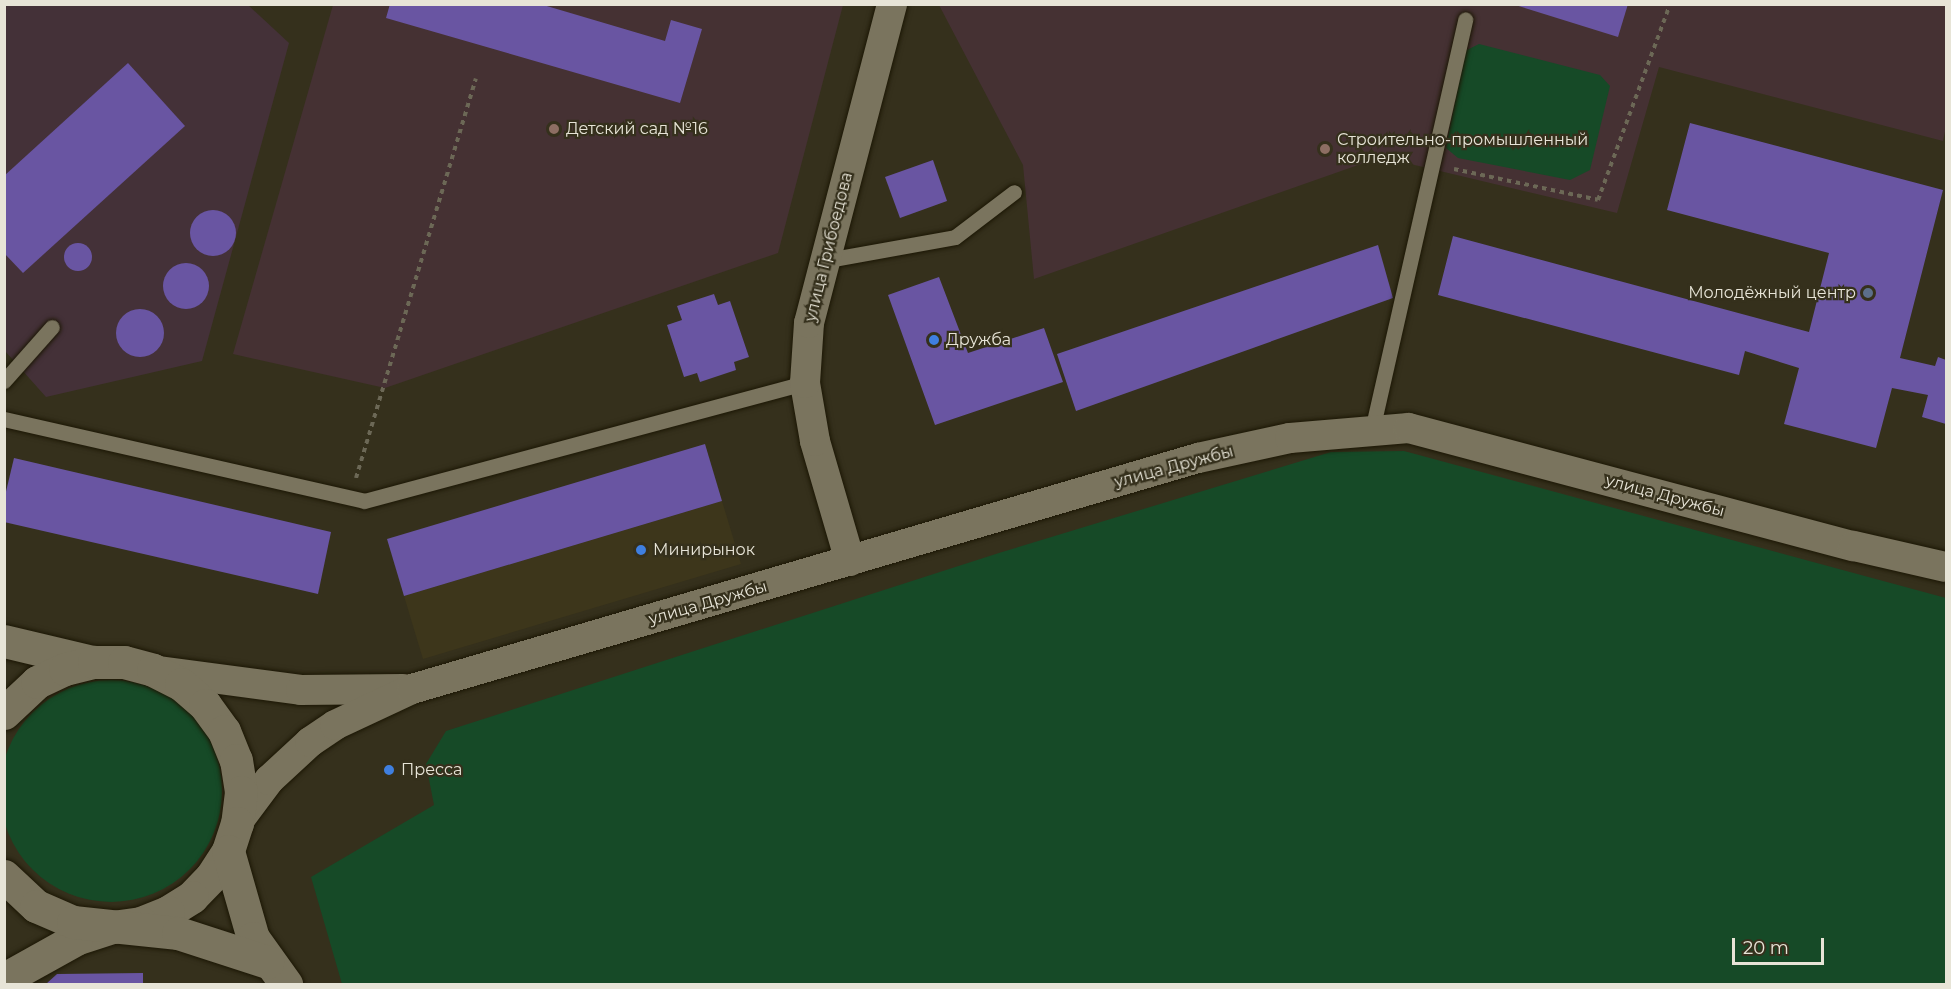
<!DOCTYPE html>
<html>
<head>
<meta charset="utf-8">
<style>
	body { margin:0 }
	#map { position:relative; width:1951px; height:989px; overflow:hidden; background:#35301c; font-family:Montserrat,sans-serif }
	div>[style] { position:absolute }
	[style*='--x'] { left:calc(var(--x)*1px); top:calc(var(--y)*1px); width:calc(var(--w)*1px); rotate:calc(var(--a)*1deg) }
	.built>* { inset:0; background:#3d361b }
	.industrial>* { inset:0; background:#443138 }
	.education>* { inset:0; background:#453133 }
	.green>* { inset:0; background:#164a27 }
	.round { border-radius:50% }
	.building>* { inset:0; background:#6955a2 }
	.path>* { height:4px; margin-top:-2px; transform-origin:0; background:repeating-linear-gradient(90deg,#6c6856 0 4.5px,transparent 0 9px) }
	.roads { filter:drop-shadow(0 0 2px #1c1705) drop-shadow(0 0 2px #1c1705) }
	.service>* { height:15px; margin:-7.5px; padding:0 7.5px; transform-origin:7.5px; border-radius:7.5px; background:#7a745e }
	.minor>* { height:30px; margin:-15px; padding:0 15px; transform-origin:15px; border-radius:15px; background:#7a745e }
	.tertiary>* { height:33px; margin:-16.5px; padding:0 16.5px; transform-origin:16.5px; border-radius:16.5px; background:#7a745e }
	.dots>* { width:16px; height:16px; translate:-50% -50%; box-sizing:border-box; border:3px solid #35301c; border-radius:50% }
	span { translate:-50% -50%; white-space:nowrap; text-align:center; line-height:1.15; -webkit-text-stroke:4.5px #35301c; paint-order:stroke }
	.poi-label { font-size:16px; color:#e7e4d7 }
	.left { translate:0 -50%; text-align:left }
	.right { translate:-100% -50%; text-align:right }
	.street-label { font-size:16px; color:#e7e4d7 }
	.frame { position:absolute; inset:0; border:6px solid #e7e4d7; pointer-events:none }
	.scale { position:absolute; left:1732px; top:938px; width:92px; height:27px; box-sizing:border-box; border:3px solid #e7e4d7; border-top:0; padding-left:8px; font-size:18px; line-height:21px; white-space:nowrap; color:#e7e4d7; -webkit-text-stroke:4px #35301c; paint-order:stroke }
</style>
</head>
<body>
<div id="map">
	<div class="built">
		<i style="clip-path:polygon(722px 501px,741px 564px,423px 659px,404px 596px)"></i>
	</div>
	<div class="industrial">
		<i style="clip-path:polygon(5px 5px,248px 5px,289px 43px,202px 361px,46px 397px,5px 351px)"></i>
	</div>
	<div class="education">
		<i style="clip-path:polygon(333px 5px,843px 5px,778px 253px,385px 388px,233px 354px)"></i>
		<i style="clip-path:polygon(939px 5px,1946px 5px,1946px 127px,1943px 141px,1659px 67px,1617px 213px,1381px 157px,1034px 279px,1023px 165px)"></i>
	</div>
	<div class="green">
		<i style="clip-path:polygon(1479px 44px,1600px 75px,1610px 86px,1590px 170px,1570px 180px,1458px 158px,1446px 148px,1465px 51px)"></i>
		<i style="clip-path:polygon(1404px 451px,1946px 598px,1946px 984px,342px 984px,311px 877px,434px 805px,426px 764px,446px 731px,1002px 552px,1331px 452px)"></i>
		<i class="round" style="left:0;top:680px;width:222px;height:222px"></i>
	</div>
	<div class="building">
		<i style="clip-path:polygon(390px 4px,540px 4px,665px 41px,671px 20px,702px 29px,680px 103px,386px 18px)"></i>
		<i style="clip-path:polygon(1512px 4px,1628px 4px,1618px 37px)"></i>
		<i style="clip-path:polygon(128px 63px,185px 126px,23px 273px,4px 253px,4px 176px)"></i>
		<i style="clip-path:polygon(1690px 123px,1943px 190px,1900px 358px,1935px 366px,1938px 357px,1946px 360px,1946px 424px,1922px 417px,1928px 395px,1892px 388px,1876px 448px,1784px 424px,1799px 368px,1745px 351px,1739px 375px,1438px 295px,1453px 236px,1809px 332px,1829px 253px,1667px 210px)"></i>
		<i style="clip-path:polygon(933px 160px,947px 201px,900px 218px,885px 177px)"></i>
		<i class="round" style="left:190px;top:210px;width:46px;height:46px"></i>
		<i class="round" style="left:64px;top:243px;width:28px;height:28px"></i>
		<i style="clip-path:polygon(1378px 245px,1393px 298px,1076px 411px,1057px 354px)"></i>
		<i class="round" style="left:163px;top:263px;width:46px;height:46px"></i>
		<i style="clip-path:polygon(939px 277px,968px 353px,1044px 328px,1063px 382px,935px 425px,888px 295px)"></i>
		<i style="clip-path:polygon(714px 294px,718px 305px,730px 301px,749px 357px,734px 362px,736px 370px,700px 382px,697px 373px,684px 377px,667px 325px,682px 320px,677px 306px)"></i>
		<i class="round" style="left:116px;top:309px;width:48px;height:48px"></i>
		<i style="clip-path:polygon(705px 444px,722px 501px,404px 596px,387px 539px)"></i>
		<i style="clip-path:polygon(14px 458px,331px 532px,318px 594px,4px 522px,4px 500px)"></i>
		<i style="clip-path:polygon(143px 973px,143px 984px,46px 984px,57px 974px)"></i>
	</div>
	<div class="path">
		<i style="--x:1454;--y:169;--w:147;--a:12.1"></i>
		<i style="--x:1598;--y:200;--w:209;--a:-69.8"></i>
		<i style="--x:356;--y:478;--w:417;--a:-73.3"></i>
	</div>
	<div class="roads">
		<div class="service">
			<i style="--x:822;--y:261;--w:135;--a:-10.2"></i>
			<i style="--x:955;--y:237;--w:74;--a:-37.3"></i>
			<i style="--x:4;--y:381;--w:72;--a:-48.4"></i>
			<i style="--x:4;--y:419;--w:369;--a:12.8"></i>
			<i style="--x:364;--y:501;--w:457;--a:-15"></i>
			<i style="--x:1372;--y:430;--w:421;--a:-77.2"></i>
		</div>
		<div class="minor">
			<i style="--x:850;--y:561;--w:125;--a:-106.3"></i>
			<i style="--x:815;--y:441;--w:59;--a:-99.8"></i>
			<i style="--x:805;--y:383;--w:60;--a:-86.2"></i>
			<i style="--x:809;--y:323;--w:330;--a:-75.4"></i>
			<i style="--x:159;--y:671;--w:143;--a:7.6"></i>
			<i style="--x:301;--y:690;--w:102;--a:-0.6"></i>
			<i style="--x:237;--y:823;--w:54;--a:-53.3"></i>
			<i style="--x:269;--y:780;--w:56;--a:-42.8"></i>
			<i style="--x:310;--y:742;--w:30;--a:-34"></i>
			<i style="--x:335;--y:725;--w:85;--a:-25.1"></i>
			<i style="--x:412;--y:689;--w:819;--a:-16.38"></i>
			<i style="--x:1198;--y:458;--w:94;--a:-12.3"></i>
			<i style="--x:1290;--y:438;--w:119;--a:-4.8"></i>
			<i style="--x:1409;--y:428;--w:460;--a:14.9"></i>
			<i style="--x:1854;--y:546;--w:94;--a:12.9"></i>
		</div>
		<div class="tertiary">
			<i style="--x:4;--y:641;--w:90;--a:13.4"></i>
			<i style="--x:4;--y:713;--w:45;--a:-43.2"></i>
			<i style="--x:37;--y:682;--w:31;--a:-25"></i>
			<i style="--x:65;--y:669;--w:30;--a:-14"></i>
			<i style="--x:94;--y:662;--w:30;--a:0"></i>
			<i style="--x:124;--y:662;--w:30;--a:15"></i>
			<i style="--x:153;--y:670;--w:31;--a:27"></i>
			<i style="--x:181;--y:684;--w:32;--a:41"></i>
			<i style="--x:205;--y:705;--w:32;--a:54"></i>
			<i style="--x:224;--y:731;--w:31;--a:68"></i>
			<i style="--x:236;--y:760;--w:32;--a:81"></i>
			<i style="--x:241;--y:792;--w:31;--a:97"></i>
			<i style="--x:237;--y:823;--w:29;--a:108"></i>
			<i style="--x:228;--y:851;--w:30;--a:123"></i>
			<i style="--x:212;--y:876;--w:29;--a:134"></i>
			<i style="--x:192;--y:897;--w:28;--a:148"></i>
			<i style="--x:168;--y:912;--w:29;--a:158"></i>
			<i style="--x:141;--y:923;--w:29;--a:172"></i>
			<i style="--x:112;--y:927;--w:38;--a:162"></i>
			<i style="--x:76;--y:939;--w:82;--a:150.9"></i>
			<i style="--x:228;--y:851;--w:91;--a:74"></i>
			<i style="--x:253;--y:938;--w:57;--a:54.3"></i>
			<i style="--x:4;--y:876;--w:44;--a:43.2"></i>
			<i style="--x:36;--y:906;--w:40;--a:23.4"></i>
			<i style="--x:73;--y:922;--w:106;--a:6"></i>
			<i style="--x:178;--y:933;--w:94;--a:18"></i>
		</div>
	</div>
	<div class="dots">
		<i style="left:554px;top:129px;background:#8d6e63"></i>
		<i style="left:1325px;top:149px;background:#8d6e63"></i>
		<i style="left:1868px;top:293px;background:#5c6f8a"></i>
		<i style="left:934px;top:340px;background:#3f7fe0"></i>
		<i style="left:641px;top:550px;background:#3f7fe0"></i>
		<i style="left:389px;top:770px;background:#3f7fe0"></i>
	</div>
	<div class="poi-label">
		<span class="left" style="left:566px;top:129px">Детский сад №16</span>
		<span class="left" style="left:1337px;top:149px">Строительно-промышленный<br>колледж</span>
		<span class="right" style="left:1856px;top:293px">Молодёжный центр</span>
		<span class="left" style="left:946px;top:340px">Дружба</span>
		<span class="left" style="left:653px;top:550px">Минирынок</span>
		<span class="left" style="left:401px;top:770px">Пресса</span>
	</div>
	<div class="street-label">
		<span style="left:829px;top:247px;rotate:-76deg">улица Грибоедова</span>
		<span style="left:1174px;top:467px;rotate:-15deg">улица Дружбы</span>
		<span style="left:1665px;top:496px;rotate:15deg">улица Дружбы</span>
		<span style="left:708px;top:603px;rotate:-16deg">улица Дружбы</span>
	</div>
	<div class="frame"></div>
	<div class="scale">20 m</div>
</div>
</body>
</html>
